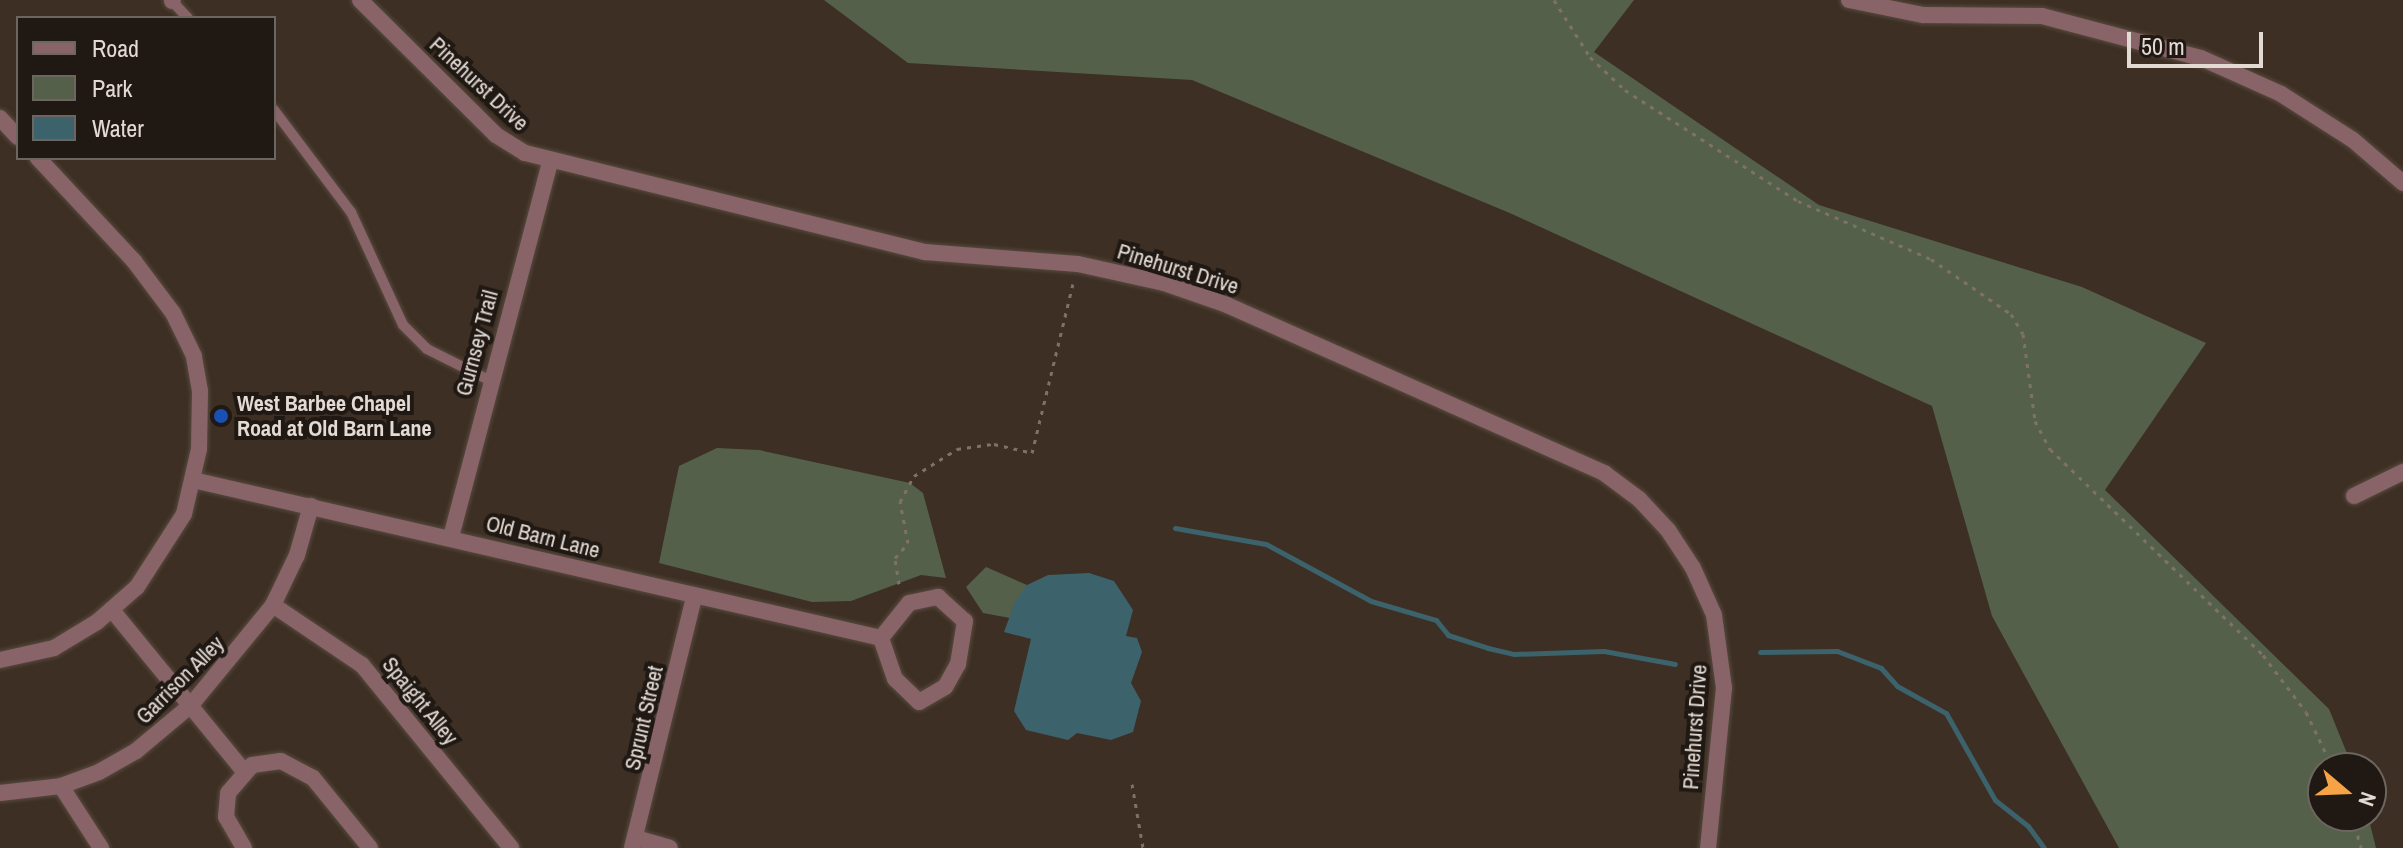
<!DOCTYPE html>
<html>
<head>
<meta charset="utf-8">
<style>
	body { margin:0 }
	#map { position:relative; width:2403px; height:848px; overflow:hidden; background:#3d2f23; font-family:"Archivo Narrow",sans-serif }
	div>[style] { position:absolute }
	[style*='--x'] { left:calc(var(--x)*1px); top:calc(var(--y)*1px); width:calc(var(--w)*1px); rotate:calc(var(--a)*1deg) }
	.green>* { inset:0; background:#54604a }
	.water>* { inset:0; background:#3c626c }
	.stream>* { height:5px; margin:-2.5px; padding:0 2.5px; transform-origin:2.5px; border-radius:2.5px; background:#3c626c }
	.path>* { height:3px; margin-top:-1.5px; transform-origin:0; background:repeating-linear-gradient(90deg,#7e7268 0 4px,transparent 0 10px) }
	.roads { filter:drop-shadow(0 0 2px #584a3f) drop-shadow(0 0 2px #584a3f) }
	.service>* { height:10px; margin:-5px; padding:0 5px; transform-origin:5px; border-radius:5px; background:#886469 }
	.minor>* { height:16px; margin:-8px; padding:0 8px; transform-origin:8px; border-radius:8px; background:#886469 }
	.tertiary>* { height:16px; margin:-8px; padding:0 8px; transform-origin:8px; border-radius:8px; background:#886469 }
	.dots>* { width:22px; height:22px; translate:-50% -50%; box-sizing:border-box; border:4px solid #1f1813; border-radius:50% }
	span { translate:-50% -50%; white-space:nowrap; text-align:center; line-height:1.15; -webkit-text-stroke:8px #1f1813; paint-order:stroke }
	.street-label { font-size:22px; color:#e3dad3 }
	.poi-label { font-size:22px; color:#e3dad3; font-weight:700 }
	.left { translate:0 -50%; text-align:left }
	.legend { position:absolute; left:16px; top:16px; width:260px; height:144px; box-sizing:border-box; background:#1f1813; border:2px solid #6d6660; margin:0; padding:10px 14px; list-style:none; font-size:24px; color:#e3dad3 }
	.legend li { display:flex; align-items:center; gap:16px; height:40px }
	.legend b { width:40px; border:2px solid #6d6660 }
	.north { position:absolute; left:2307px; top:752px; width:80px; height:80px; box-sizing:border-box; background:#1f1813; border:2px solid #6d6660; border-radius:50%; rotate:109deg; font-size:22px; font-weight:700; line-height:32px; text-align:center; color:#e3dad3 }
	.north::after { content:''; display:block; margin:auto; width:28px; height:36px; background:#f5a345; clip-path:polygon(50% 0,100% 100%,50% 72%,0 100%) }
	.scale { position:absolute; left:2127px; top:32px; width:136px; height:36px; box-sizing:border-box; border:4px solid #e3dad3; border-top:0; padding-left:10px; font-size:24px; line-height:28px; white-space:nowrap; color:#e3dad3; -webkit-text-stroke:6px #1f1813; paint-order:stroke }
</style>
</head>
<body>
<div id="map">
	<div class="green">
		<i style="clip-path:polygon(824px 0,1634px 0,1594px 52px,1819px 205px,2082px 287px,2206px 343px,2105px 490px,2329px 709px,2353px 768px,2323px 768px,2323px 816px,2368px 816px,2376px 848px,2119px 848px,1992px 616px,1932px 406px,1512px 214px,1192px 80px,908px 63px)"></i>
		<i style="clip-path:polygon(717px 448px,759px 450px,910px 483px,923px 493px,946px 578px,921px 575px,851px 601px,812px 602px,659px 563px,679px 466px)"></i>
		<i style="clip-path:polygon(986px 567px,1027px 585px,1010px 618px,983px 613px,966px 587px)"></i>
	</div>
	<div class="water">
		<i style="clip-path:polygon(1089px 573px,1114px 581px,1133px 610px,1126px 636px,1137px 638px,1142px 652px,1131px 683px,1141px 701px,1133px 732px,1111px 740px,1077px 733px,1068px 740px,1026px 730px,1014px 711px,1031px 639px,1004px 632px,1015px 602px,1027px 585px,1048px 575px)"></i>
	</div>
	<div class="stream">
		<i style="--x:1175;--y:528;--w:92;--a:10"></i>
		<i style="--x:1266;--y:544;--w:119;--a:28.5"></i>
		<i style="--x:1371;--y:601;--w:68;--a:16.3"></i>
		<i style="--x:1436;--y:620;--w:19;--a:51"></i>
		<i style="--x:1448;--y:635;--w:42;--a:18"></i>
		<i style="--x:1488;--y:648;--w:27;--a:13"></i>
		<i style="--x:1514;--y:654;--w:90;--a:-1.9"></i>
		<i style="--x:1604;--y:651;--w:72;--a:10.4"></i>
		<i style="--x:1760;--y:652;--w:77;--a:-0.7"></i>
		<i style="--x:1837;--y:651;--w:47;--a:21.1"></i>
		<i style="--x:1881;--y:668;--w:24;--a:48"></i>
		<i style="--x:1897;--y:686;--w:56;--a:28.9"></i>
		<i style="--x:1946;--y:713;--w:100;--a:60.6"></i>
		<i style="--x:1995;--y:800;--w:42;--a:38.2"></i>
		<i style="--x:2028;--y:826;--w:27;--a:54"></i>
	</div>
	<div class="path">
		<i style="--x:1554;--y:0;--w:67;--a:57.7"></i>
		<i style="--x:1590;--y:57;--w:48;--a:43.3"></i>
		<i style="--x:1625;--y:90;--w:206;--a:32.7"></i>
		<i style="--x:1798;--y:201;--w:145;--a:23.6"></i>
		<i style="--x:1931;--y:259;--w:97;--a:34.5"></i>
		<i style="--x:2011;--y:314;--w:23;--a:59"></i>
		<i style="--x:2023;--y:334;--w:88;--a:82.1"></i>
		<i style="--x:2035;--y:421;--w:32;--a:62"></i>
		<i style="--x:2050;--y:449;--w:296;--a:44"></i>
		<i style="--x:2263;--y:655;--w:71;--a:53"></i>
		<i style="--x:2306;--y:712;--w:62;--a:64.3"></i>
		<i style="--x:899;--y:584;--w:26;--a:-99"></i>
		<i style="--x:895;--y:558;--w:20;--a:-49"></i>
		<i style="--x:908;--y:543;--w:42;--a:-101"></i>
		<i style="--x:900;--y:502;--w:30;--a:-62"></i>
		<i style="--x:914;--y:476;--w:51;--a:-32.1"></i>
		<i style="--x:957;--y:449;--w:37;--a:-8"></i>
		<i style="--x:994;--y:444;--w:39;--a:13"></i>
		<i style="--x:1032;--y:453;--w:174;--a:-76.4"></i>
		<i style="--x:1132;--y:784;--w:65;--a:80.2"></i>
		<i style="--x:2352;--y:816;--w:33;--a:74"></i>
	</div>
	<div class="roads">
		<div class="service">
			<i style="--x:171;--y:0;--w:25;--a:47"></i>
			<i style="--x:274;--y:110;--w:128;--a:53"></i>
			<i style="--x:351;--y:212;--w:124;--a:65.3"></i>
			<i style="--x:403;--y:325;--w:34;--a:45"></i>
			<i style="--x:427;--y:349;--w:69;--a:26.6"></i>
		</div>
		<div class="minor">
			<i style="--x:360;--y:0;--w:192;--a:44.8"></i>
			<i style="--x:496;--y:135;--w:34;--a:32"></i>
			<i style="--x:525;--y:153;--w:412;--a:13.9"></i>
			<i style="--x:925;--y:252;--w:153;--a:4.5"></i>
			<i style="--x:1078;--y:264;--w:88;--a:12.5"></i>
			<i style="--x:1164;--y:283;--w:67;--a:19.2"></i>
			<i style="--x:1227;--y:305;--w:413;--a:24"></i>
			<i style="--x:1604;--y:473;--w:44;--a:36.6"></i>
			<i style="--x:1639;--y:499;--w:42;--a:46.9"></i>
			<i style="--x:1668;--y:530;--w:45;--a:56.7"></i>
			<i style="--x:1693;--y:568;--w:51;--a:65.9"></i>
			<i style="--x:1714;--y:615;--w:74;--a:82.2"></i>
			<i style="--x:1724;--y:688;--w:161;--a:95.7"></i>
			<i style="--x:1849;--y:0;--w:76;--a:11.5"></i>
			<i style="--x:1923;--y:15;--w:119;--a:0.5"></i>
			<i style="--x:2042;--y:16;--w:164;--a:14.8"></i>
			<i style="--x:2201;--y:58;--w:88;--a:24.2"></i>
			<i style="--x:2281;--y:94;--w:85;--a:32.6"></i>
			<i style="--x:2353;--y:140;--w:66;--a:40.7"></i>
			<i style="--x:172;--y:1;--w:1;--a:-45"></i>
			<i style="--x:193;--y:480;--w:706;--a:12.93"></i>
			<i style="--x:881;--y:638;--w:45;--a:-51.3"></i>
			<i style="--x:909;--y:603;--w:30;--a:-12"></i>
			<i style="--x:938;--y:597;--w:36;--a:42"></i>
			<i style="--x:965;--y:621;--w:44;--a:99.2"></i>
			<i style="--x:958;--y:664;--w:26;--a:119"></i>
			<i style="--x:945;--y:687;--w:30;--a:150"></i>
			<i style="--x:919;--y:702;--w:33;--a:-136"></i>
			<i style="--x:895;--y:679;--w:43;--a:-108.9"></i>
			<i style="--x:2354;--y:496;--w:55;--a:-26.1"></i>
			<i style="--x:451;--y:537;--w:389;--a:-75.2"></i>
			<i style="--x:273;--y:605;--w:107;--a:34"></i>
			<i style="--x:362;--y:665;--w:236;--a:50.8"></i>
			<i style="--x:112;--y:610;--w:208;--a:50.7"></i>
			<i style="--x:61;--y:786;--w:74;--a:57.2"></i>
			<i style="--x:0;--y:793;--w:61;--a:-6.5"></i>
			<i style="--x:61;--y:786;--w:40;--a:-20.2"></i>
			<i style="--x:99;--y:772;--w:43;--a:-29.6"></i>
			<i style="--x:136;--y:751;--w:72;--a:-39.9"></i>
			<i style="--x:191;--y:705;--w:129;--a:-50.6"></i>
			<i style="--x:273;--y:605;--w:55;--a:-64.4"></i>
			<i style="--x:297;--y:555;--w:51;--a:-74.1"></i>
			<i style="--x:636;--y:838;--w:35;--a:16"></i>
			<i style="--x:244;--y:848;--w:36;--a:-120"></i>
			<i style="--x:226;--y:817;--w:24;--a:-85"></i>
			<i style="--x:228;--y:793;--w:37;--a:-49"></i>
			<i style="--x:252;--y:765;--w:29;--a:-8"></i>
			<i style="--x:281;--y:761;--w:36;--a:28"></i>
			<i style="--x:313;--y:778;--w:90;--a:50.8"></i>
			<i style="--x:632;--y:848;--w:259;--a:-76.1"></i>
		</div>
		<div class="tertiary">
			<i style="--x:0;--y:118;--w:26;--a:47"></i>
			<i style="--x:0;--y:660;--w:55;--a:-12.5"></i>
			<i style="--x:54;--y:648;--w:50;--a:-31.2"></i>
			<i style="--x:97;--y:622;--w:53;--a:-41.2"></i>
			<i style="--x:137;--y:587;--w:87;--a:-57.2"></i>
			<i style="--x:184;--y:514;--w:67;--a:-77"></i>
			<i style="--x:199;--y:449;--w:58;--a:-89"></i>
			<i style="--x:200;--y:391;--w:36;--a:-100"></i>
			<i style="--x:194;--y:356;--w:48;--a:-116"></i>
			<i style="--x:173;--y:313;--w:65;--a:-126.9"></i>
			<i style="--x:134;--y:261;--w:141;--a:-133"></i>
		</div>
	</div>
	<div class="dots">
		<i style="left:221px;top:416px;background:#1a4fb4"></i>
	</div>
	<div class="street-label">
		<span style="left:479px;top:84px;rotate:43deg">Pinehurst Drive</span>
		<span style="left:1178px;top:269px;rotate:17deg">Pinehurst Drive</span>
		<span style="left:477px;top:343px;rotate:-75deg">Gurnsey Trail</span>
		<span style="left:543px;top:537px;rotate:14deg">Old Barn Lane</span>
		<span style="left:180px;top:680px;rotate:-45deg">Garrison Alley</span>
		<span style="left:420px;top:701px;rotate:51deg">Spaight Alley</span>
		<span style="left:644px;top:718px;rotate:-77deg">Sprunt Street</span>
		<span style="left:1695px;top:727px;rotate:-86deg">Pinehurst Drive</span>
	</div>
	<div class="poi-label">
		<span class="left" style="left:237px;top:416px">West Barbee Chapel<br>Road at Old Barn Lane</span>
	</div>
	<ul class="legend">
	<li><b style="height:10px;background:#886469"></b>Road</li>
	<li><b style="height:22px;background:#54604a"></b>Park</li>
	<li><b style="height:22px;background:#3c626c"></b>Water</li>
	</ul>
	<div class="north">N</div>
	<div class="scale">50 m</div>
</div>
</body>
</html>
